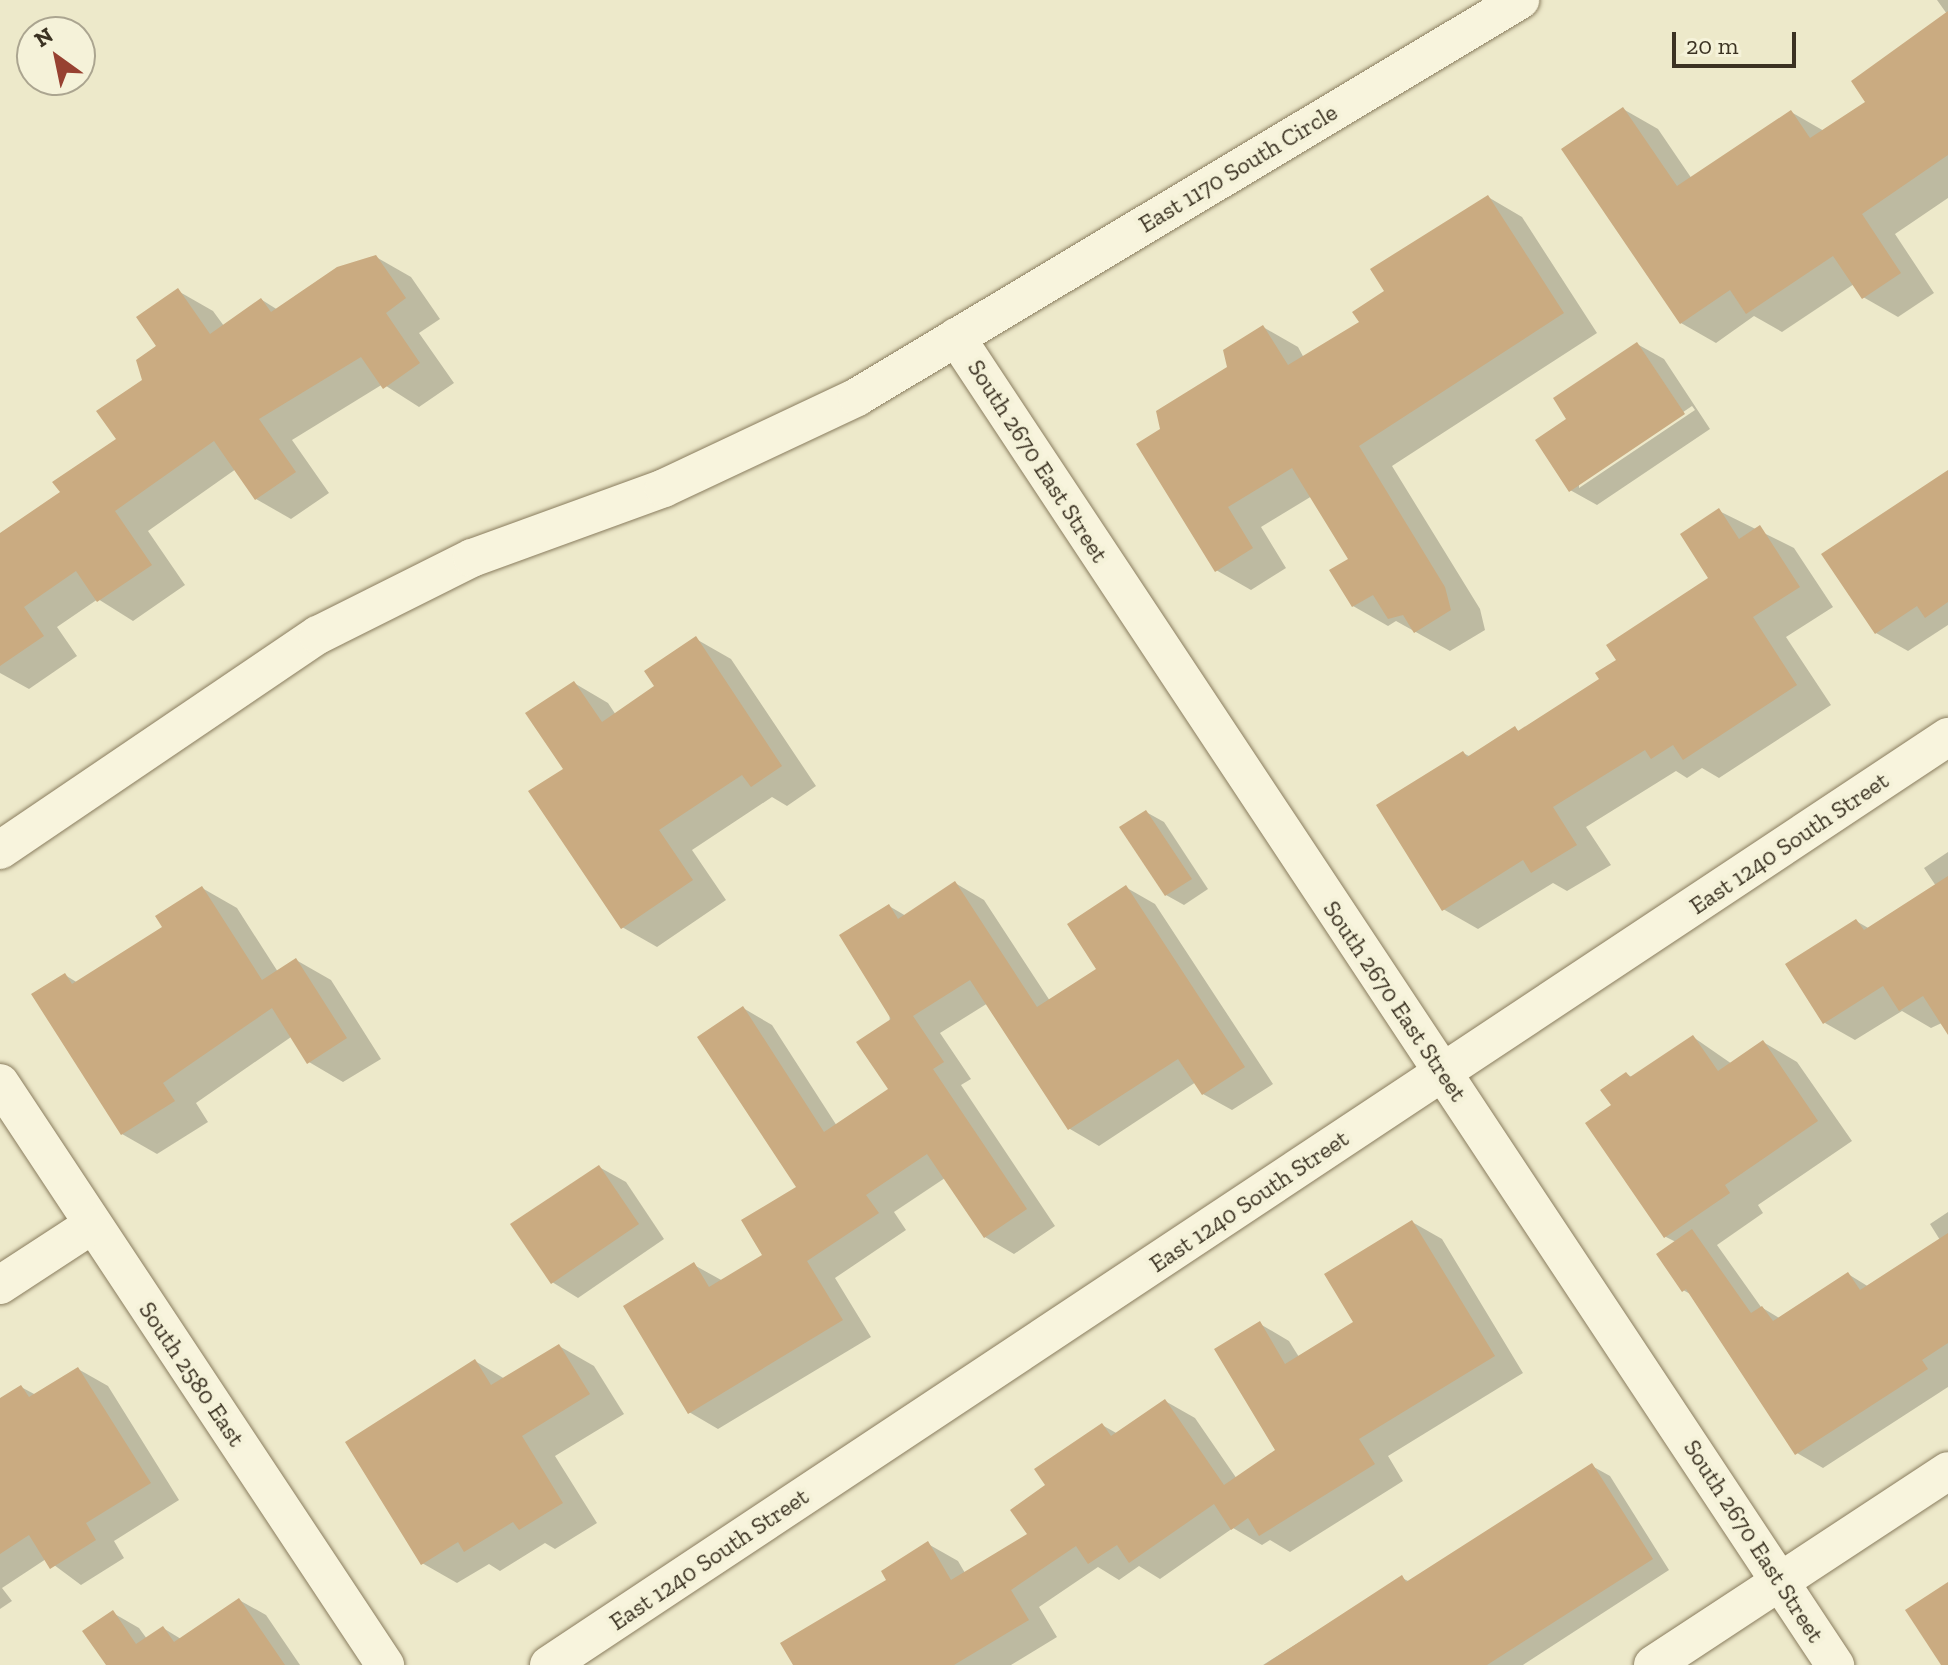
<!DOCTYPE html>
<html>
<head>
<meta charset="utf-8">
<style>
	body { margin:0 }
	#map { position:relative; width:1948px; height:1665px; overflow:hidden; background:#ede9ca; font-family:"Zilla Slab",serif }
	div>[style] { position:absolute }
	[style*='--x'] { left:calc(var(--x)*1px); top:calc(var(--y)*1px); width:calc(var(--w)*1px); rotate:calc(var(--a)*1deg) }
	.shadow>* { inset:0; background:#0003 }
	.building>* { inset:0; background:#caab81 }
	.roads { filter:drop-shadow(0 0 2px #8a7d5f) drop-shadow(0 0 2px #8a7d5f) }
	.street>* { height:38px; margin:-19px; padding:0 19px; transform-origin:19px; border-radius:19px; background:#f8f4dd }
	span { translate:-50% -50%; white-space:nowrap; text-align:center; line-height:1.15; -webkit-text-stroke:8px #f5f2d9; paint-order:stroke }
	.street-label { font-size:24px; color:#3b3222 }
	.north { position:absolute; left:16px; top:16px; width:80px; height:80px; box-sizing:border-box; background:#f5f2d9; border:2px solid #aba590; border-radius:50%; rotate:327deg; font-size:22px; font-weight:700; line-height:32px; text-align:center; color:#3b3222 }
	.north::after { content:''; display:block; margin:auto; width:28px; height:36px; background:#974131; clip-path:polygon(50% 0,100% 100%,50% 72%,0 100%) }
	.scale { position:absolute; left:1672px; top:32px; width:124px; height:36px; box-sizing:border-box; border:4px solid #3b3222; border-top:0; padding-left:10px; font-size:24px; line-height:28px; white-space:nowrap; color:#3b3222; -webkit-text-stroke:6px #f5f2d9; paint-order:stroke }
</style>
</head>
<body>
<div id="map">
	<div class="shadow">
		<i style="clip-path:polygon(1937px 0,1948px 0,1948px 198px,1895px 234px,1934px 293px,1898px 317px,1863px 297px,1854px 284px,1782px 332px,1754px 316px,1716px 343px,1681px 323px,1623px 109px,1658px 129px,1692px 179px,1791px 112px,1824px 131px,1868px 102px,1947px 14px)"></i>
		<i style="clip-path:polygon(1488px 197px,1522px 217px,1597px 333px,1392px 466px,1480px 609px,1485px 630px,1450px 651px,1396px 621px,1388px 626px,1353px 606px,1350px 559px,1312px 496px,1261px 527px,1286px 568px,1251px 590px,1216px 570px,1163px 430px,1230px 368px,1263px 327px,1298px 347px,1304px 358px,1362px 323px,1387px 291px)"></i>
		<i style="clip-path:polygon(376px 257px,411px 277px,440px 319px,419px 333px,454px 383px,419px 407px,383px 384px,292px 440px,329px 493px,291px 519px,256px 499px,236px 469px,148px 531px,185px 585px,133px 621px,98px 599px,57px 627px,77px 656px,29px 689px,0 673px,0 535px,62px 493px,118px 440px,178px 291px,213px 311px,224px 326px,262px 300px,278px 310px)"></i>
		<i style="clip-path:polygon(evenodd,1637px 344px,1664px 359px,1710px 429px,1597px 505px,1570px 490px,1569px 420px,1637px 344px,1692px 406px,1695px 410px,1579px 488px,1579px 483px,1692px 406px)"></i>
		<i style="clip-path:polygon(1948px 472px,1948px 625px,1908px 651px,1876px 633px)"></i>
		<i style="clip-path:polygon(1719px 511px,1794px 548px,1833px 607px,1786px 637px,1831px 705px,1719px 778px,1702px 768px,1687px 778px,1676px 771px,1586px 827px,1611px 865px,1567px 891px,1553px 883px,1478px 929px,1443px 909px,1463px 753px,1471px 757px,1516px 729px,1520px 732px,1602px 680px,1711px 579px)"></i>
		<i style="clip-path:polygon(696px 639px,731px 659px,816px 786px,787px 806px,772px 797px,692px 850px,726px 900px,657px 947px,622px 927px,565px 769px,574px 683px,608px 703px,616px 715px,657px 687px)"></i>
		<i style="clip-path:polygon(1146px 812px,1164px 822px,1208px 889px,1184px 905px,1166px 895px)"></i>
		<i style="clip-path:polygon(1948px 852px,1948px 1020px,1931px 1028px,1902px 1011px,1855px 1040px,1825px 1023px,1856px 921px,1870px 929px,1936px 886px,1924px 868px)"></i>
		<i style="clip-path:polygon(955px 883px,984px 900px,1050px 1001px,1099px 969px,1127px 888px,1155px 904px,1273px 1084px,1232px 1110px,1203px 1094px,1196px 1082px,1099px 1146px,1070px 1129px,988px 1003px,940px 1033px,971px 1079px,961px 1085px,1055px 1226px,1014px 1254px,985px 1237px,945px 1178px,894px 1212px,906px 1230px,835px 1278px,871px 1337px,718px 1429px,689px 1412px,694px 1265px,723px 1281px,765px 1256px,798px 1188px,743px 1008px,772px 1025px,837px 1126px,890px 1089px,889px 906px,906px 916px)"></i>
		<i style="clip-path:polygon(202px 888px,237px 908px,278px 972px,296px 960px,331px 980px,381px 1059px,343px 1082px,309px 1062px,291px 1037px,196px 1103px,208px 1122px,157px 1154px,122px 1134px,65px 975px,78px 983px,164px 928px)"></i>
		<i style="clip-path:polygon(1693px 1037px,1732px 1064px,1763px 1042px,1797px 1062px,1852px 1141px,1758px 1205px,1763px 1213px,1717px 1245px,1761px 1307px,1781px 1319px,1848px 1274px,1869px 1287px,1940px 1240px,1930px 1224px,1948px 1212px,1948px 1387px,1823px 1468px,1797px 1453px,1692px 1295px,1683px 1290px,1676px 1242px,1666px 1237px,1614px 1106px,1627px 1074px,1633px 1078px)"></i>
		<i style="clip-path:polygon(599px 1167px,626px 1182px,664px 1239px,578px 1298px,552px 1282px)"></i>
		<i style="clip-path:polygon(1412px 1222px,1442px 1239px,1523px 1373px,1388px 1456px,1403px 1481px,1290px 1552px,1270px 1540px,1262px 1545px,1233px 1528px,1160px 1579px,1139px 1566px,1119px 1580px,1098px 1567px,1039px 1607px,1057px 1637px,1011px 1665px,796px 1665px,928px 1544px,958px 1561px,965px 1573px,1030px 1534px,1048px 1486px,1102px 1425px,1118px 1434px,1165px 1401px,1195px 1418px,1237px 1479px,1278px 1451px,1260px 1324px,1289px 1341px,1299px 1357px,1355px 1323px)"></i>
		<i style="clip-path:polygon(559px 1346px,594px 1366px,624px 1414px,555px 1456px,597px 1523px,555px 1549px,545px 1543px,500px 1571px,489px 1564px,457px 1583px,422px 1563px,475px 1361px,505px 1379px)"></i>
		<i style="clip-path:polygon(78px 1369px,108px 1386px,179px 1500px,114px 1541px,124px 1558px,81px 1585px,46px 1559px,2px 1588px,12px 1601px,0 1609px,0 1401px,21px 1387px,36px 1395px)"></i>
		<i style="clip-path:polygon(1592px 1466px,1610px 1476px,1669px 1570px,1523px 1665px,1263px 1665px,1402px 1578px,1410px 1582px)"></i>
		<i style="clip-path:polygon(239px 1600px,266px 1615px,300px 1665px,108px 1665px,113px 1613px,139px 1628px,147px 1639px,163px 1628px,181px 1639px)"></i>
	</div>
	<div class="building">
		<i style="clip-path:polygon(1948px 11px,1948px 155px,1862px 214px,1901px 273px,1862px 299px,1833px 256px,1746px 314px,1730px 290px,1680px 324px,1561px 149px,1623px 107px,1677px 186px,1791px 110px,1810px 138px,1865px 102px,1851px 81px)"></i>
		<i style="clip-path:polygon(1488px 195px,1564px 313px,1359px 446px,1445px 587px,1451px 610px,1414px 633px,1403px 615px,1388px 619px,1373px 595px,1352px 607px,1329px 570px,1348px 559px,1292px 468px,1228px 507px,1253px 548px,1215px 572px,1136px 444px,1160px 429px,1156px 411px,1227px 367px,1223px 350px,1263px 325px,1288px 365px,1359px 322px,1352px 312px,1384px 291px,1370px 269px)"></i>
		<i style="clip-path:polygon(376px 255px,406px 298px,386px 313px,420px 363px,383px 389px,361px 357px,259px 419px,296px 472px,255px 500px,214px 441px,115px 511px,152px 565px,97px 602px,76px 571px,24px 607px,44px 636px,0 666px,0 533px,60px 492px,52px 482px,116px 439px,96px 411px,142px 380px,136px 360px,156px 346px,136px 317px,178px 288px,210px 334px,261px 298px,271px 312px,337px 267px)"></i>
		<i style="clip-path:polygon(1637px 342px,1685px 414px,1569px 492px,1535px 440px,1566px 419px,1553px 398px)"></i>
		<i style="clip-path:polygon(1948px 470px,1948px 602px,1925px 618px,1917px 606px,1875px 634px,1821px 554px)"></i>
		<i style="clip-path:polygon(1719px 508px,1739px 539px,1760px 525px,1800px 587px,1753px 617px,1797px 685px,1683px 760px,1673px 745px,1651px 759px,1645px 750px,1553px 807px,1577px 845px,1531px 873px,1523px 860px,1442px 911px,1376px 805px,1463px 751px,1467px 757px,1515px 726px,1518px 731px,1599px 679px,1595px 673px,1616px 660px,1606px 645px,1708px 578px,1680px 534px)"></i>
		<i style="clip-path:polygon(696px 636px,782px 766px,751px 787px,742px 775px,659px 830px,693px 880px,621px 929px,528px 791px,563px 769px,525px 713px,574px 681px,602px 722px,654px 686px,644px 671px)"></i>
		<i style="clip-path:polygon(1146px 810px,1192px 879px,1165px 896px,1119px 827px)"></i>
		<i style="clip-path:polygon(1948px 876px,1948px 1035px,1923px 996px,1899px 1011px,1883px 986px,1823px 1024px,1785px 964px,1856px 919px,1864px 930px)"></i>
		<i style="clip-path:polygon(955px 881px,1037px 1007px,1096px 969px,1067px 924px,1126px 885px,1245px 1067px,1202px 1095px,1178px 1059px,1068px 1130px,970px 980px,913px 1016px,944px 1062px,933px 1069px,1027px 1209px,984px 1238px,927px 1154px,866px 1195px,879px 1213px,807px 1261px,843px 1320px,688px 1414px,623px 1306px,694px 1262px,709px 1287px,762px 1255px,741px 1220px,796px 1187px,697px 1037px,743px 1006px,824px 1132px,888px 1089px,856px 1042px,891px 1019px,839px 935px,889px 904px,898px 919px)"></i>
		<i style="clip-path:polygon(202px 886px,262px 980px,296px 958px,347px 1038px,307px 1064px,272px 1008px,163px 1083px,175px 1101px,121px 1135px,31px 994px,65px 973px,72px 984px,162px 927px,155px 916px)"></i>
		<i style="clip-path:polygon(1693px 1035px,1718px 1071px,1763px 1040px,1818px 1121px,1725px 1185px,1730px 1193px,1664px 1238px,1585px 1123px,1611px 1105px,1600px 1090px,1626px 1072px,1630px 1077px)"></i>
		<i style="clip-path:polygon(599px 1165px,639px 1224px,551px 1284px,510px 1224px)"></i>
		<i style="clip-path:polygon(1412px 1220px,1495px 1356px,1359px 1439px,1375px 1464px,1259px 1536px,1248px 1518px,1231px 1530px,1214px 1504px,1129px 1563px,1117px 1545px,1088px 1564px,1076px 1546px,1011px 1590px,1029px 1620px,954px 1665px,793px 1665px,780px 1643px,886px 1580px,881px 1571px,928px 1541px,951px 1580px,1027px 1534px,1010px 1510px,1045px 1485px,1034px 1469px,1102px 1423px,1111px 1436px,1165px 1399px,1224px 1485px,1275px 1450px,1214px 1349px,1260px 1321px,1285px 1364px,1353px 1322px,1324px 1274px)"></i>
		<i style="clip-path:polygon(1692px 1229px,1751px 1313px,1762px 1306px,1773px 1321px,1848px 1272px,1860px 1290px,1948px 1233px,1948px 1343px,1922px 1360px,1928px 1369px,1795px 1455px,1686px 1289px,1682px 1292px,1656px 1254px)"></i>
		<i style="clip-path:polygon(559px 1344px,590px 1394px,522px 1436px,563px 1503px,519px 1530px,513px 1522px,464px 1552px,458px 1542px,421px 1565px,345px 1442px,475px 1359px,491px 1385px)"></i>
		<i style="clip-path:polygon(78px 1367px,151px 1483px,86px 1523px,96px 1540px,50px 1569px,29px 1535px,0 1554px,0 1398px,21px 1385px,29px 1397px)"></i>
		<i style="clip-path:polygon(1592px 1463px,1653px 1559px,1487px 1665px,1264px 1665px,1402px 1575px,1406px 1582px)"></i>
		<i style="clip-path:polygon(1948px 1582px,1948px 1665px,1941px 1665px,1905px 1610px)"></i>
		<i style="clip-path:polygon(239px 1598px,285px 1665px,106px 1665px,82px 1631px,113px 1610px,136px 1644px,163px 1626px,174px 1642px)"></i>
	</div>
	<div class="roads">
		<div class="street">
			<i style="--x:956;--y:337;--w:1593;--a:56.5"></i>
			<i style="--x:0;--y:850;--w:384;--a:-34.1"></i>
			<i style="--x:318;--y:635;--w:172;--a:-26.6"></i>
			<i style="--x:472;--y:558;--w:204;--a:-20"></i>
			<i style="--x:664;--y:488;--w:213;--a:-25.2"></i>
			<i style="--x:857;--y:397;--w:773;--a:-30.91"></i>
			<i style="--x:0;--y:1083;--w:698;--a:56.51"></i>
			<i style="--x:0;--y:1285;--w:110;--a:-33.1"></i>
			<i style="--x:549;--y:1665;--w:1679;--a:-33.56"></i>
			<i style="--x:1653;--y:1665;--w:353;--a:-33.3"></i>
		</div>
	</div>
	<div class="street-label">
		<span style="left:1238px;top:168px;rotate:-31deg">East 1170 South Circle</span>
		<span style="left:1038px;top:461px;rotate:57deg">South 2670 East Street</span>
		<span style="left:1789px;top:843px;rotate:-34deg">East 1240 South Street</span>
		<span style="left:1395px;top:1001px;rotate:56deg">South 2670 East Street</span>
		<span style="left:1249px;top:1201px;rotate:-34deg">East 1240 South Street</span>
		<span style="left:192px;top:1374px;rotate:56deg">South 2580 East</span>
		<span style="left:1754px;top:1541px;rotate:57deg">South 2670 East Street</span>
		<span style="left:709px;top:1559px;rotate:-34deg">East 1240 South Street</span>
	</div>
	<div class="north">N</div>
	<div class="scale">20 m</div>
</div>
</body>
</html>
